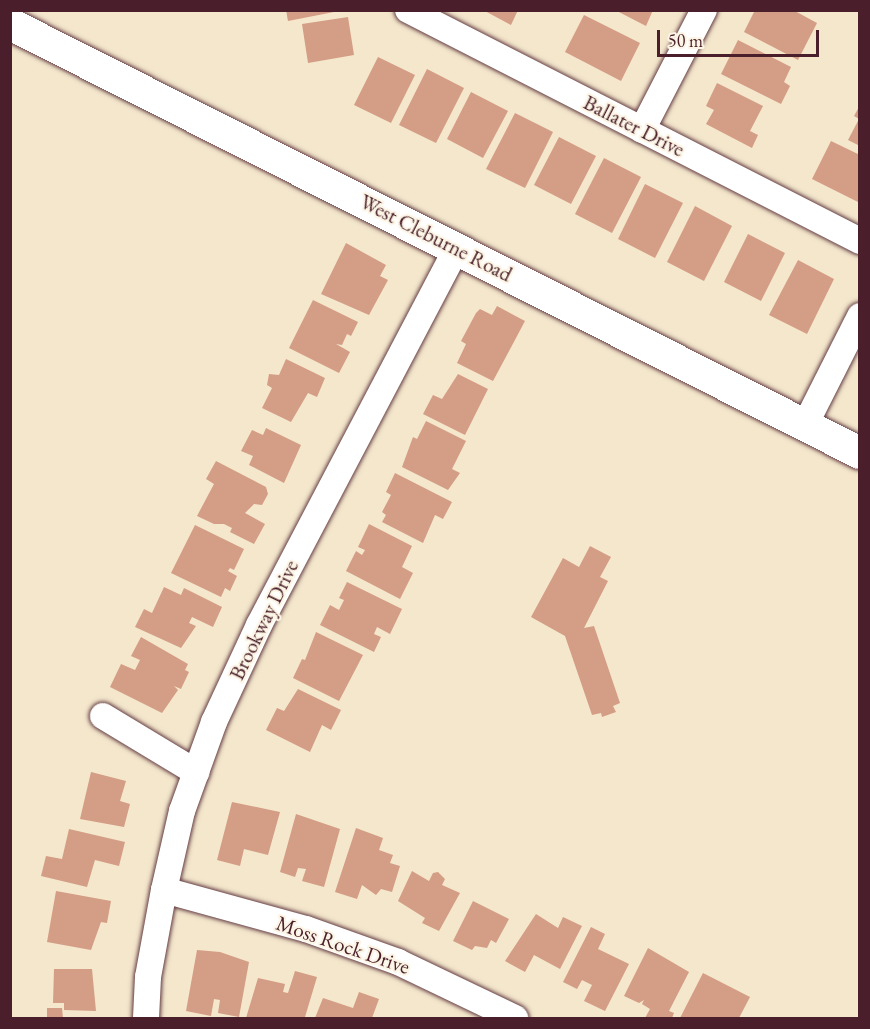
<!DOCTYPE html>
<html>
<head>
<meta charset="utf-8">
<style>
	body { margin:0 }
	#map { position:relative; width:870px; height:1029px; overflow:hidden; background:#f4e7cc; font-family:"EB Garamond",serif }
	div>[style] { position:absolute }
	[style*='--x'] { left:calc(var(--x)*1px); top:calc(var(--y)*1px); width:calc(var(--w)*1px); rotate:calc(var(--a)*1deg) }
	.building>* { inset:0; background:#d49d85 }
	.roads { filter:drop-shadow(0 0 2px #643d43) drop-shadow(0 0 2px #643d43) }
	.minor>* { height:26px; margin:-13px; padding:0 13px; transform-origin:13px; border-radius:13px; background:#fff }
	.tertiary>* { height:32px; margin:-16px; padding:0 16px; transform-origin:16px; border-radius:16px; background:#fff }
	span { translate:-50% -50%; white-space:nowrap; text-align:center; line-height:1.15; -webkit-text-stroke:4.5px #fcf5e5; paint-order:stroke }
	.street-label { font-size:21px; color:#4a1f2b }
	.frame { position:absolute; inset:0; border:12px solid #4a1f2b; pointer-events:none }
	.scale { position:absolute; left:657px; top:30px; width:162px; height:27px; box-sizing:border-box; border:3px solid #4a1f2b; border-top:0; padding-left:8px; font-size:18px; line-height:21px; white-space:nowrap; color:#4a1f2b; -webkit-text-stroke:4px #fcf5e5; paint-order:stroke }
</style>
</head>
<body>
<div id="map">
	<div class="building">
		<i style="clip-path:polygon(286px 10px,334px 10px,334px 12px,288px 21px)"></i>
		<i style="clip-path:polygon(483px 10px,518px 10px,511px 25px)"></i>
		<i style="clip-path:polygon(615px 10px,653px 10px,646px 26px)"></i>
		<i style="clip-path:polygon(755px 10px,793px 10px,817px 23px,798px 60px,744px 32px)"></i>
		<i style="clip-path:polygon(584px 15px,640px 43px,621px 81px,565px 52px)"></i>
		<i style="clip-path:polygon(348px 17px,354px 55px,308px 63px,302px 24px)"></i>
		<i style="clip-path:polygon(738px 40px,791px 67px,784px 82px,790px 86px,781px 104px,721px 74px)"></i>
		<i style="clip-path:polygon(378px 57px,415px 75px,391px 123px,354px 105px)"></i>
		<i style="clip-path:polygon(427px 69px,464px 88px,436px 143px,399px 125px)"></i>
		<i style="clip-path:polygon(717px 83px,763px 106px,750px 131px,758px 135px,752px 148px,706px 124px,714px 110px,706px 106px)"></i>
		<i style="clip-path:polygon(471px 92px,508px 111px,483px 158px,447px 139px)"></i>
		<i style="clip-path:polygon(860px 105px,860px 146px,848px 140px,859px 119px,854px 116px)"></i>
		<i style="clip-path:polygon(515px 113px,553px 132px,525px 188px,486px 169px)"></i>
		<i style="clip-path:polygon(559px 137px,596px 156px,571px 204px,534px 185px)"></i>
		<i style="clip-path:polygon(831px 141px,860px 155px,860px 203px,812px 179px)"></i>
		<i style="clip-path:polygon(604px 158px,641px 177px,612px 233px,575px 214px)"></i>
		<i style="clip-path:polygon(645px 184px,683px 203px,655px 258px,618px 239px)"></i>
		<i style="clip-path:polygon(695px 206px,732px 226px,704px 281px,667px 262px)"></i>
		<i style="clip-path:polygon(748px 234px,785px 253px,761px 301px,724px 282px)"></i>
		<i style="clip-path:polygon(346px 243px,386px 265px,380px 276px,388px 280px,369px 315px,321px 294px)"></i>
		<i style="clip-path:polygon(798px 260px,834px 279px,807px 334px,769px 315px)"></i>
		<i style="clip-path:polygon(313px 300px,358px 322px,351px 336px,347px 334px,342px 345px,336px 344px,350px 352px,339px 373px,289px 348px)"></i>
		<i style="clip-path:polygon(497px 306px,525px 321px,493px 381px,457px 363px,466px 344px,461px 341px,476px 313px,480px 309px,492px 315px)"></i>
		<i style="clip-path:polygon(286px 359px,325px 378px,317px 397px,308px 393px,291px 422px,262px 408px,272px 388px,267px 385px,269px 374px,279px 375px)"></i>
		<i style="clip-path:polygon(458px 374px,488px 389px,465px 435px,423px 414px,433px 395px,442px 399px)"></i>
		<i style="clip-path:polygon(426px 421px,466px 441px,452px 469px,460px 473px,448px 490px,402px 467px,413px 437px,417px 439px)"></i>
		<i style="clip-path:polygon(266px 428px,301px 445px,284px 483px,249px 465px,253px 456px,241px 451px,252px 430px,263px 435px)"></i>
		<i style="clip-path:polygon(216px 461px,266px 487px,268px 494px,262px 505px,254px 504px,245px 513px,265px 524px,254px 544px,230px 532px,232px 528px,224px 524px,214px 524px,197px 516px,214px 484px,206px 479px)"></i>
		<i style="clip-path:polygon(395px 473px,452px 502px,443px 519px,435px 515px,423px 543px,382px 522px,386px 515px,382px 512px,391px 495px,386px 492px)"></i>
		<i style="clip-path:polygon(369px 524px,412px 546px,402px 567px,413px 573px,400px 599px,346px 571px,356px 551px,362px 555px,365px 550px,358px 547px)"></i>
		<i style="clip-path:polygon(195px 525px,244px 549px,234px 570px,230px 568px,228px 571px,237px 576px,230px 591px,225px 588px,221px 597px,171px 573px)"></i>
		<i style="clip-path:polygon(590px 546px,611px 557px,600px 577px,608px 581px,584px 628px,594px 626px,620px 703px,613px 706px,616px 712px,602px 717px,601px 713px,592px 715px,565px 636px,531px 617px,563px 558px,579px 567px)"></i>
		<i style="clip-path:polygon(347px 582px,402px 609px,390px 634px,377px 627px,374px 634px,381px 637px,374px 652px,320px 625px,330px 605px,339px 610px,344px 600px,339px 598px)"></i>
		<i style="clip-path:polygon(164px 587px,181px 595px,184px 588px,222px 607px,213px 627px,192px 617px,189px 623px,196px 626px,181px 648px,135px 627px,144px 609px,152px 613px)"></i>
		<i style="clip-path:polygon(316px 632px,363px 655px,339px 701px,293px 678px,302px 659px,305px 660px)"></i>
		<i style="clip-path:polygon(141px 637px,188px 664px,185px 670px,189px 672px,181px 689px,174px 686px,178px 690px,162px 713px,110px 687px,121px 664px,135px 670px,140px 660px,131px 656px)"></i>
		<i style="clip-path:polygon(298px 689px,341px 710px,331px 730px,322px 725px,310px 752px,266px 730px,277px 708px,284px 711px)"></i>
		<i style="clip-path:polygon(91px 772px,126px 781px,120px 801px,130px 804px,124px 827px,80px 819px)"></i>
		<i style="clip-path:polygon(232px 802px,280px 812px,268px 855px,244px 849px,240px 866px,217px 860px)"></i>
		<i style="clip-path:polygon(296px 814px,340px 829px,324px 887px,302px 881px,306px 869px,298px 868px,295px 877px,280px 872px)"></i>
		<i style="clip-path:polygon(356px 828px,383px 838px,379px 850px,393px 855px,390px 863px,400px 866px,392px 892px,381px 889px,376px 895px,362px 885px,357px 899px,335px 892px)"></i>
		<i style="clip-path:polygon(69px 829px,125px 842px,119px 866px,95px 860px,87px 887px,41px 876px,46px 856px,62px 859px)"></i>
		<i style="clip-path:polygon(412px 871px,429px 881px,433px 873px,438px 872px,445px 879px,442px 885px,460px 893px,439px 931px,422px 923px,425px 918px,398px 901px)"></i>
		<i style="clip-path:polygon(56px 891px,111px 901px,107px 923px,101px 922px,91px 950px,47px 942px)"></i>
		<i style="clip-path:polygon(473px 901px,509px 919px,496px 943px,491px 940px,487px 948px,475px 946px,472px 950px,453px 941px)"></i>
		<i style="clip-path:polygon(536px 914px,558px 928px,563px 917px,582px 926px,560px 969px,534px 955px,525px 972px,505px 961px)"></i>
		<i style="clip-path:polygon(591px 927px,605px 934px,598px 949px,629px 964px,605px 1011px,584px 1001px,592px 985px,582px 980px,577px 989px,563px 982px)"></i>
		<i style="clip-path:polygon(648px 948px,689px 972px,669px 1011px,674px 1013px,672px 1018px,645px 1018px,650px 1009px,642px 1004px,644px 1000px,639px 1003px,624px 996px)"></i>
		<i style="clip-path:polygon(197px 950px,220px 952px,249px 962px,239px 1017px,218px 1013px,220px 1000px,214px 999px,211px 1016px,186px 1011px)"></i>
		<i style="clip-path:polygon(54px 969px,92px 969px,96px 1011px,64px 1010px,64px 1003px,53px 1003px)"></i>
		<i style="clip-path:polygon(295px 971px,317px 977px,305px 1017px,246px 1018px,258px 978px,285px 984px,283px 992px,288px 993px)"></i>
		<i style="clip-path:polygon(703px 973px,750px 997px,739px 1018px,680px 1018px)"></i>
		<i style="clip-path:polygon(359px 992px,379px 999px,372px 1018px,315px 1018px,323px 998px,353px 1008px)"></i>
		<i style="clip-path:polygon(47px 1008px,62px 1008px,63px 1018px,47px 1018px)"></i>
	</div>
	<div class="roads">
		<div class="minor">
			<i style="--x:408;--y:10;--w:508;--a:27.07"></i>
			<i style="--x:642;--y:130;--w:135;--a:-62.7"></i>
			<i style="--x:805;--y:425;--w:122;--a:-63.2"></i>
			<i style="--x:103;--y:716;--w:109;--a:31.1"></i>
			<i style="--x:164;--y:890;--w:147;--a:15.4"></i>
			<i style="--x:306;--y:929;--w:98;--a:19.7"></i>
			<i style="--x:398;--y:962;--w:130;--a:25.6"></i>
			<i style="--x:146;--y:1018;--w:41;--a:-87.2"></i>
			<i style="--x:148;--y:977;--w:88;--a:-79.6"></i>
			<i style="--x:164;--y:890;--w:81;--a:-77.2"></i>
			<i style="--x:182;--y:811;--w:95;--a:-70.2"></i>
			<i style="--x:214;--y:722;--w:107;--a:-65.1"></i>
			<i style="--x:259;--y:625;--w:426;--a:-62.3"></i>
		</div>
		<div class="tertiary">
			<i style="--x:10;--y:24;--w:952;--a:26.78"></i>
		</div>
	</div>
	<div class="street-label">
		<span style="left:634px;top:126px;rotate:27deg">Ballater Drive</span>
		<span style="left:436px;top:238px;rotate:27deg">West Cleburne Road</span>
		<span style="left:264px;top:620px;rotate:-64deg">Brookway Drive</span>
		<span style="left:343px;top:945px;rotate:19deg">Moss Rock Drive</span>
	</div>
	<div class="frame"></div>
	<div class="scale">50 m</div>
</div>
</body>
</html>
